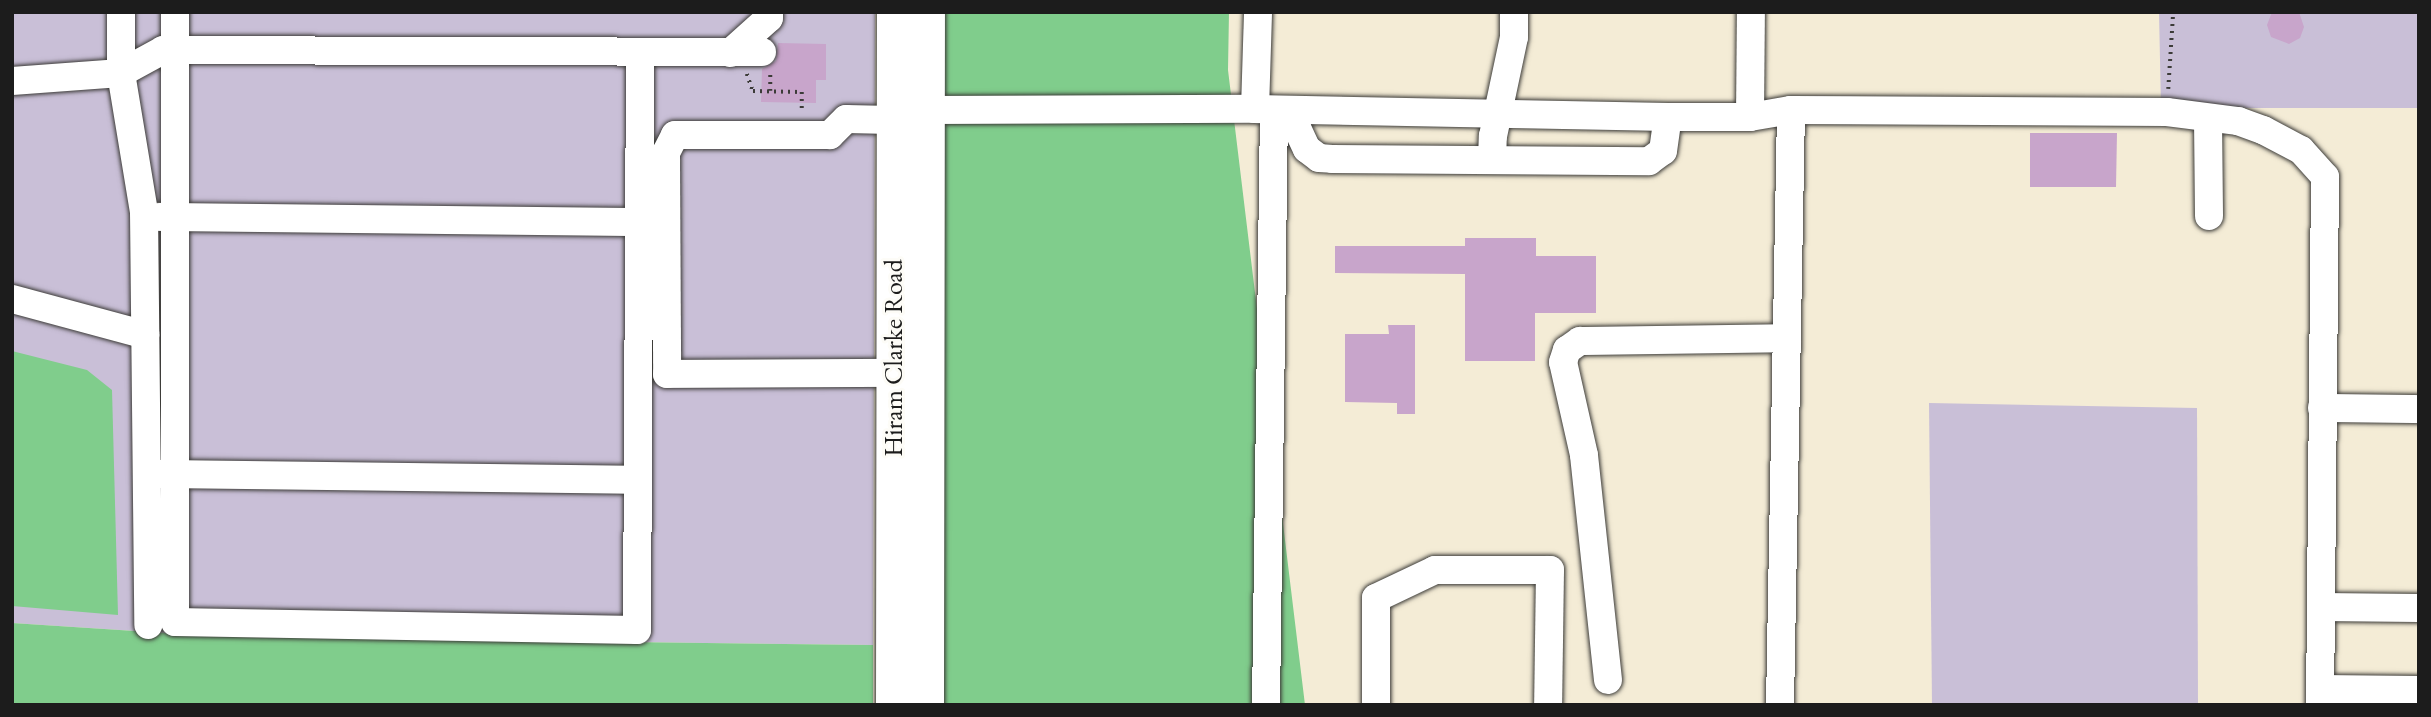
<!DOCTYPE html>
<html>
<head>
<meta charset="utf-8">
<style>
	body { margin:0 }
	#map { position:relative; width:2431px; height:717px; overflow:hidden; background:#f4ecd6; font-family:"EB Garamond",serif }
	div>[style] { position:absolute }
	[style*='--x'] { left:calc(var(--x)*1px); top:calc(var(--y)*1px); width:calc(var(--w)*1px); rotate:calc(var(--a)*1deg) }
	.industrial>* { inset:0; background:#c9bfd7 }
	.green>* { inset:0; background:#80cd8c }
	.building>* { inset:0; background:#c8a5cb }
	.path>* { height:3.5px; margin-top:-1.75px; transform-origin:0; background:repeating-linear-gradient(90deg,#3c3b38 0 2px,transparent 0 7px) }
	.roads { filter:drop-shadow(0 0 2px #3c3b38) drop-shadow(0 0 2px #3c3b38) }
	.minor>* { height:28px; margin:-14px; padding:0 14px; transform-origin:14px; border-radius:14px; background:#fff }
	.major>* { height:35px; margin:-17.5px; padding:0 17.5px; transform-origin:17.5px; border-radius:17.5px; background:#fff }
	span { translate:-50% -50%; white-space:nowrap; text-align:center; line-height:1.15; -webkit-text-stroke:6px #fdfcf7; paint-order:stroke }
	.street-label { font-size:26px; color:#1c1c1c }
	.frame { position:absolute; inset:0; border:14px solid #1c1c1c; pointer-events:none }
</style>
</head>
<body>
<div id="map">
	<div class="industrial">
		<i style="clip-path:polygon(12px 12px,875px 12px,873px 645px,227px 637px,12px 623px)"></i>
		<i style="clip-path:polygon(2159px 12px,2419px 12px,2419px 108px,2161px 108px)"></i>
		<i style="clip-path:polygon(1929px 403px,2197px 408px,2198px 705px,1932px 705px)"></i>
	</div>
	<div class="green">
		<i style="clip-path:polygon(941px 12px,1229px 12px,1228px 70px,1305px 705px,939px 705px)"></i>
		<i style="clip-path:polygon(12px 351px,87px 370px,112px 390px,118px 615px,12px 606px)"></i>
		<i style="clip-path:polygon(12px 623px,227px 637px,873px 645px,873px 705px,12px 705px)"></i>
	</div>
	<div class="building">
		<i style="clip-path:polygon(2272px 12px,2299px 12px,2304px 27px,2300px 38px,2289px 44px,2271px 37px,2267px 25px)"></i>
		<i style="clip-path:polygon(778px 43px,826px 44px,826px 80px,816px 80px,816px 103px,761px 102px,762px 69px,776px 61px)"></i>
		<i style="clip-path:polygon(2030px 133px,2117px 133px,2116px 187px,2030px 187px)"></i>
		<i style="clip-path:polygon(1465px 238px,1536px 238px,1536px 256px,1596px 256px,1596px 313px,1535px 313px,1535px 361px,1465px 361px,1465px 274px,1335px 273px,1335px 246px,1465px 246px)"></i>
		<i style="clip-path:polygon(1388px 325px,1415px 325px,1415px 414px,1397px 414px,1397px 403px,1345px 402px,1345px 334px,1389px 334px)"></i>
	</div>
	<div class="path">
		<i style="--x:747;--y:74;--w:18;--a:71"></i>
		<i style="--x:753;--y:91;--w:49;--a:1.2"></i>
		<i style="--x:802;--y:92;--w:19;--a:90"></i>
		<i style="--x:2168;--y:89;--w:77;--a:-86.3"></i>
		<i style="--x:770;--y:91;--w:20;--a:-90"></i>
	</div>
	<div class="roads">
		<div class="minor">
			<i style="--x:121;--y:12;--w:61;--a:90"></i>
			<i style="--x:121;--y:73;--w:141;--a:80.6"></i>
			<i style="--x:144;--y:212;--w:413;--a:89.4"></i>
			<i style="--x:175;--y:12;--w:610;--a:90"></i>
			<i style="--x:175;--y:622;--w:462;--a:1"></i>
			<i style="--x:637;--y:630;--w:578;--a:-89.7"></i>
			<i style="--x:730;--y:53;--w:52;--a:-41.9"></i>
			<i style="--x:769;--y:18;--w:6;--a:-90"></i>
			<i style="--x:12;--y:81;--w:109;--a:-4.2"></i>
			<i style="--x:121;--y:73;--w:48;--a:-28.7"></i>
			<i style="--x:163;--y:50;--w:599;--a:0.19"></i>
			<i style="--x:1255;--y:109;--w:97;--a:-88.2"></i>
			<i style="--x:928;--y:110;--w:327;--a:-0.2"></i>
			<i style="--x:1255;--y:109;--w:413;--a:1.1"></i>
			<i style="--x:1668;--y:117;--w:82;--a:0"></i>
			<i style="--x:1750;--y:117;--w:42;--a:-9.7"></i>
			<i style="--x:1791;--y:110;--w:376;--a:0.3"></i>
			<i style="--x:2167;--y:112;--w:72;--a:7.2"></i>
			<i style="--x:2238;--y:121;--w:27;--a:20"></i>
			<i style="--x:2263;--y:130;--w:43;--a:27.8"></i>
			<i style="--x:2301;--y:150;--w:36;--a:48"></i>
			<i style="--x:2325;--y:177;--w:528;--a:90.54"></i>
			<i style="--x:1293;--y:110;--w:18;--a:77"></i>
			<i style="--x:1297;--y:128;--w:23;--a:65"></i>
			<i style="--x:1307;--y:149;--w:15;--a:37"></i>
			<i style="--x:1319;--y:158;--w:13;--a:4"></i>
			<i style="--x:1332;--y:159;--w:317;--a:0.4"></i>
			<i style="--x:1649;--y:161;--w:17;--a:-36"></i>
			<i style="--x:1663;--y:151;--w:34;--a:-82"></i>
			<i style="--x:1750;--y:117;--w:105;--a:-89.5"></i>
			<i style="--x:2208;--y:119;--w:97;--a:89.4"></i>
			<i style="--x:892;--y:120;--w:46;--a:-178.8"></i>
			<i style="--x:846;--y:119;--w:23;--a:135"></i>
			<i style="--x:830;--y:135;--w:155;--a:180"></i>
			<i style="--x:675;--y:135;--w:20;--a:117"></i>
			<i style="--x:666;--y:153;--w:221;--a:89.7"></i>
			<i style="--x:667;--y:374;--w:228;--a:-0.3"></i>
			<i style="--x:1492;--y:160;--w:24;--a:-88"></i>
			<i style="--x:1493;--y:136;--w:101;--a:-78"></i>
			<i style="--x:1514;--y:37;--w:25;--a:-90"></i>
			<i style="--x:159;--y:217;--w:480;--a:0.6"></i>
			<i style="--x:12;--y:299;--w:138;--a:15.1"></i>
			<i style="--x:2322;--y:408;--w:97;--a:0.6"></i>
			<i style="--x:158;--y:474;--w:480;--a:0.7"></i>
			<i style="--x:2321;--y:607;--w:98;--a:0.6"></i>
			<i style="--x:1608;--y:680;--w:226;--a:-96.1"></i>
			<i style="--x:1584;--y:455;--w:95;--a:-102.7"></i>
			<i style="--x:1563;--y:362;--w:13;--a:-72"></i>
			<i style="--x:1567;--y:350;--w:16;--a:-35"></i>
			<i style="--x:1580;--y:341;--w:207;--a:-0.8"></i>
			<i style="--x:2320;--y:689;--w:99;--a:0.6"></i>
			<i style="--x:1266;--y:705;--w:595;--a:-89.23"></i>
			<i style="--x:1376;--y:705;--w:107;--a:-90"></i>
			<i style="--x:1376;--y:598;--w:65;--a:-25.4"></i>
			<i style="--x:1435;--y:570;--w:115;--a:0"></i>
			<i style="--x:1550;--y:570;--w:135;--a:90.8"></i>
			<i style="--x:1780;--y:705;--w:595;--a:-88.94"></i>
		</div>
		<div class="major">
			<i style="--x:893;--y:705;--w:693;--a:-89.92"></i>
			<i style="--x:926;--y:705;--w:693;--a:-89.92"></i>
		</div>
	</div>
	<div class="street-label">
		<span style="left:894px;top:358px;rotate:-90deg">Hiram Clarke Road</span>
	</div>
	<div class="frame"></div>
</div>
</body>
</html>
